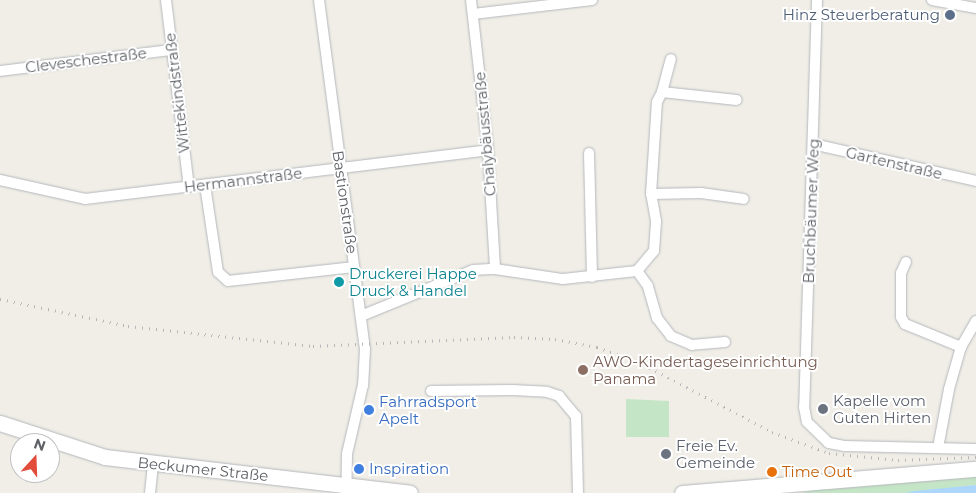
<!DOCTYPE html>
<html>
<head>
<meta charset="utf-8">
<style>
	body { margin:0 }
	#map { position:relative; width:976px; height:493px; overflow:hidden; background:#f0eee7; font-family:Montserrat,sans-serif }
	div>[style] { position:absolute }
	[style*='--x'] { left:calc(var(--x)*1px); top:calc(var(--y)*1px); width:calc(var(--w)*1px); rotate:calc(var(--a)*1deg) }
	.green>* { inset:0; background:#c5e6c6 }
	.water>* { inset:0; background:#acd7fb }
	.roads { filter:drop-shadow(0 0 1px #b4b7bb) drop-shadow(0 0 1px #b4b7bb) }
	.street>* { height:10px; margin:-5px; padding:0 5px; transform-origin:5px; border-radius:5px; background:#fff }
	.secondary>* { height:15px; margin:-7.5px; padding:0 7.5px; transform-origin:7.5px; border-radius:7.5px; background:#fff }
	.rail>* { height:2.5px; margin-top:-1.25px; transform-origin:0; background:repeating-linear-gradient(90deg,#b5b6b7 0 1px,transparent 0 7px) }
	.dots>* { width:14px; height:14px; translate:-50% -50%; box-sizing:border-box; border:2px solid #fff; border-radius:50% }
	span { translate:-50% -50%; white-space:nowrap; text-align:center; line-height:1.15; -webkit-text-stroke:4px #fff; paint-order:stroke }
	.service-label { font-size:15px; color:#4e5e75 }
	.right { translate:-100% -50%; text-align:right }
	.street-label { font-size:15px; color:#5e6267 }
	.culture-label { font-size:15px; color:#0d838f }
	.left { translate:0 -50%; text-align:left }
	.education-label { font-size:15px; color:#785e54 }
	.worship-label { font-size:15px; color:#5b616d }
	.shop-label { font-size:15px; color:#366cbe }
	.food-label { font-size:15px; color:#c56008 }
	.north { position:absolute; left:10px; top:433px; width:50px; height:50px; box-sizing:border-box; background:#fff; border:1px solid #bfc0c2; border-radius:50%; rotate:20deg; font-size:14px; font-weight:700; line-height:20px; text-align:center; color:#5e6267 }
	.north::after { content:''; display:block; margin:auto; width:18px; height:22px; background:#e24c3b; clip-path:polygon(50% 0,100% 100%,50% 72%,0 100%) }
</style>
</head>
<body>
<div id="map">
	<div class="green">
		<i style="clip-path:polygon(626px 399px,669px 401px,669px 437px,626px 437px)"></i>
		<i style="clip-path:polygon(976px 475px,976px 485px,907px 493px,801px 493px,826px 487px)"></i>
	</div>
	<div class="water">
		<i style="clip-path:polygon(976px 485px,976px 493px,905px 493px,914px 491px)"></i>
	</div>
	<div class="roads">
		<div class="street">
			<i style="--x:166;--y:0;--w:188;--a:83"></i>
			<i style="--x:319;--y:0;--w:352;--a:82.5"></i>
			<i style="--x:365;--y:349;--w:36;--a:93"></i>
			<i style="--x:363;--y:385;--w:71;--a:103.1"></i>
			<i style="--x:347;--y:454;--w:39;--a:91"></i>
			<i style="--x:471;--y:0;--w:151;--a:83.5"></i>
			<i style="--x:488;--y:150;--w:119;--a:86.6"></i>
			<i style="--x:817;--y:0;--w:407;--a:91.8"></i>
			<i style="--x:804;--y:407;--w:15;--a:79"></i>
			<i style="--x:807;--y:422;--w:30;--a:44"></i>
			<i style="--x:829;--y:443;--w:15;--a:11"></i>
			<i style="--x:844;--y:446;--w:132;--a:1.3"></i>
			<i style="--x:932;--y:0;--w:45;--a:10.3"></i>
			<i style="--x:473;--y:14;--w:120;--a:-6.7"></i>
			<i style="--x:0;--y:71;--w:173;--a:-7"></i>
			<i style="--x:662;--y:92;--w:34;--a:-75"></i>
			<i style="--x:813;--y:144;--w:167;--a:12.8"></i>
			<i style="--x:589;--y:153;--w:124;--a:88.6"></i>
			<i style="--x:0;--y:180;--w:87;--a:12.6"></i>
			<i style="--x:85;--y:199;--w:406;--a:-6.9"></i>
			<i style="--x:205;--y:185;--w:88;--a:81.5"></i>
			<i style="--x:218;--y:272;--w:13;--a:42"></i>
			<i style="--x:228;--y:281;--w:127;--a:-6.3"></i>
			<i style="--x:651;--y:194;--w:50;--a:-1.1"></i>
			<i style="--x:701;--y:193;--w:43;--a:7.9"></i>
			<i style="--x:906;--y:262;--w:12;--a:114"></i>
			<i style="--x:901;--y:273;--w:44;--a:90"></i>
			<i style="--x:901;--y:317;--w:8;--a:60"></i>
			<i style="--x:905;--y:324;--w:61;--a:22.3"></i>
			<i style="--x:361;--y:316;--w:121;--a:-22.3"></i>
			<i style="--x:473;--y:270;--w:22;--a:-3"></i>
			<i style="--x:495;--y:269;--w:69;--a:8.4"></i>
			<i style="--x:563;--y:279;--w:74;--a:-6.2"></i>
			<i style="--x:725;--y:342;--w:33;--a:175"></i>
			<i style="--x:692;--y:345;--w:23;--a:-157"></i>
			<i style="--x:671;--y:336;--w:23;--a:-128"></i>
			<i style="--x:657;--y:318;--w:33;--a:-106"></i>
			<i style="--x:648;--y:286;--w:19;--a:-126"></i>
			<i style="--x:637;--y:271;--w:26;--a:-50"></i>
			<i style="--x:654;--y:251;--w:30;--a:-86"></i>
			<i style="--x:656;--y:221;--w:27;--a:-100"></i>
			<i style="--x:651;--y:194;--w:92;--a:-86.3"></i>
			<i style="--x:657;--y:102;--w:11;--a:-63"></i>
			<i style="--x:662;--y:92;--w:75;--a:6.1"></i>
			<i style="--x:431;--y:391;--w:81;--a:-0.7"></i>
			<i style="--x:512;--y:390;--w:35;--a:3"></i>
			<i style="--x:547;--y:392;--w:13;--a:18"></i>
			<i style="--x:559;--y:396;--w:26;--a:50"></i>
			<i style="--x:576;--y:416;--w:77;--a:88.5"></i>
			<i style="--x:938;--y:448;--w:60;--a:-79.4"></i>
			<i style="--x:949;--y:389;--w:44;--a:-74.1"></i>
			<i style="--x:961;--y:347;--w:30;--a:-60"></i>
			<i style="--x:150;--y:493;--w:29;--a:-84"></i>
		</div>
		<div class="secondary">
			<i style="--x:0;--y:423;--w:110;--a:17.9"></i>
			<i style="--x:105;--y:457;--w:307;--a:6.7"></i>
			<i style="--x:682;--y:493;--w:295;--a:-4.7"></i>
		</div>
	</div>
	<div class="rail">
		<i style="--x:0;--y:299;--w:131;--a:11.9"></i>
		<i style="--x:128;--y:326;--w:186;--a:6.2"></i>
		<i style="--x:313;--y:346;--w:201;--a:-2.6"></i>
		<i style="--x:514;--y:337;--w:41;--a:2.8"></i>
		<i style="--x:555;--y:339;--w:43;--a:10.8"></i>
		<i style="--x:597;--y:347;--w:42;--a:19.3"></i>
		<i style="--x:637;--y:361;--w:153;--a:27.7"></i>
		<i style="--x:772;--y:432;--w:61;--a:20.2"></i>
		<i style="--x:829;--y:453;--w:69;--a:5.8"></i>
		<i style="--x:898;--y:460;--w:78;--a:-2.2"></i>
	</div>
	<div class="dots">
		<i style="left:950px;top:15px;background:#5c6f8a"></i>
		<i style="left:339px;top:282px;background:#0f9aa8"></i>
		<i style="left:583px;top:370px;background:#8d6e63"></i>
		<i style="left:823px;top:409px;background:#6b7280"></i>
		<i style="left:369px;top:410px;background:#3f7fe0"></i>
		<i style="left:666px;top:454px;background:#6b7280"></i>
		<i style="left:359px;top:469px;background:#3f7fe0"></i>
		<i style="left:772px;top:472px;background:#e8710a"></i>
	</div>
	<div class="service-label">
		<span class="right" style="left:940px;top:15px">Hinz Steuerberatung</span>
	</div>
	<div class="street-label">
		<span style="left:86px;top:60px;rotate:-7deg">Cleveschestraße</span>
		<span style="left:177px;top:93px;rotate:-97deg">Wittekindstraße</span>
		<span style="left:485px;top:134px;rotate:-95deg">Chalybäusstraße</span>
		<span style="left:894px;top:163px;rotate:13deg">Gartenstraße</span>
		<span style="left:243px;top:180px;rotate:-7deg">Hermannstraße</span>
		<span style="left:345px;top:202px;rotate:82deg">Bastionstraße</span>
		<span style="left:811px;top:211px;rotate:-88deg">Bruchbäumer Weg</span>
		<span style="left:203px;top:469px;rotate:6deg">Beckumer Straße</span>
	</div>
	<div class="culture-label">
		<span class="left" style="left:349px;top:282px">Druckerei Happe<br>Druck &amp; Handel</span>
	</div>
	<div class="education-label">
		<span class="left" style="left:593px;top:370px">AWO-Kindertageseinrichtung<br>Panama</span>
	</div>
	<div class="worship-label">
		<span class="left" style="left:833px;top:409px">Kapelle vom<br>Guten Hirten</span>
		<span class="left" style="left:676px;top:454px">Freie Ev.<br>Gemeinde</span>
	</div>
	<div class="shop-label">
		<span class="left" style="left:379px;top:410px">Fahrradsport<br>Apelt</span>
		<span class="left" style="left:369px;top:469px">Inspiration</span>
	</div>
	<div class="food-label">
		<span class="left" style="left:782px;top:472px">Time Out</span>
	</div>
	<div class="north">N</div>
</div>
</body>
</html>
